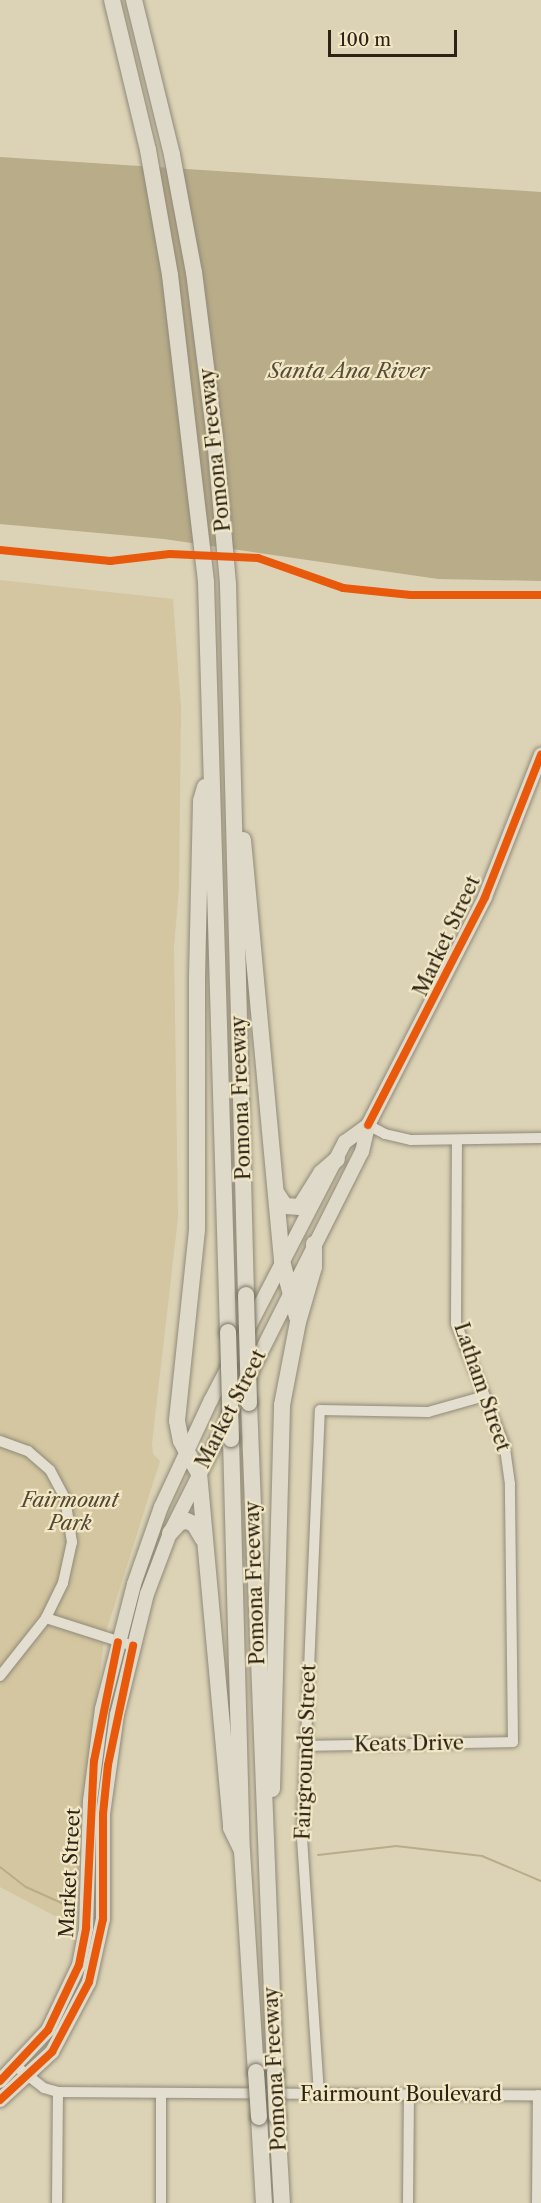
<!DOCTYPE html>
<html>
<head>
<meta charset="utf-8">
<style>
	body { margin:0 }
	#map { position:relative; width:541px; height:2203px; overflow:hidden; background:#dcd3b6; font-family:"Libre Caslon Text",serif }
	div>[style] { position:absolute }
	[style*='--x'] { left:calc(var(--x)*1px); top:calc(var(--y)*1px); width:calc(var(--w)*1px); rotate:calc(var(--a)*1deg) }
	.green>* { inset:0; background:#d3c6a0 }
	.water>* { inset:0; background:#b9ac89 }
	.stream>* { height:2px; margin:-1px; padding:0 1px; transform-origin:1px; border-radius:1px; background:#b9ac89 }
	.roads { filter:drop-shadow(0 0 2px #908978) drop-shadow(0 0 2px #908978) }
	.minor>* { height:10px; margin:-5px; padding:0 5px; transform-origin:5px; border-radius:5px; background:#e3ded0 }
	.major>* { height:14px; margin:-7px; padding:0 7px; transform-origin:7px; border-radius:7px; background:#ded9c8 }
	.highway>* { height:16px; margin:-8px; padding:0 8px; transform-origin:8px; border-radius:8px; background:#ded9c8 }
	.bridges { filter:drop-shadow(0 0 2px #777162) drop-shadow(0 0 2px #777162) }
	.highway-bridge>* { height:16px; margin:-8px; padding:0 8px; transform-origin:8px; border-radius:8px; background:#ded9c8 }
	.cycleway>* { height:8px; margin:-4px; padding:0 4px; transform-origin:4px; border-radius:4px; background:#e8590c }
	span { translate:-50% -50%; white-space:nowrap; text-align:center; line-height:1.15; -webkit-text-stroke:4.5px #f2e8c6; paint-order:stroke }
	.street-label { font-size:20px; color:#2c2216 }
	.park-label { font-size:20px; color:#544834; font-style:italic }
	.water-label { font-size:21px; color:#584d38; font-style:italic }
	.scale { position:absolute; left:328px; top:30px; width:129px; height:27px; box-sizing:border-box; border:3px solid #2c2216; border-top:0; padding-left:8px; font-size:18px; line-height:21px; white-space:nowrap; color:#2c2216; -webkit-text-stroke:4px #f2e8c6; paint-order:stroke }
</style>
</head>
<body>
<div id="map">
	<div class="green">
		<i style="clip-path:polygon(0 580px,173px 599px,181px 709px,179px 888px,174px 947px,178px 1218px,152px 1443px,153px 1454px,160px 1461px,104px 1638px,77px 1885px,76px 1927px,0 1887px)"></i>
	</div>
	<div class="water">
		<i style="clip-path:polygon(0 157px,541px 192px,541px 581px,438px 579px,164px 539px,0 524px)"></i>
	</div>
	<div class="stream">
		<i style="--x:318;--y:1855;--w:79;--a:-6.6"></i>
		<i style="--x:396;--y:1846;--w:87;--a:6.6"></i>
		<i style="--x:482;--y:1856;--w:64;--a:23"></i>
		<i style="--x:0;--y:1867;--w:33;--a:38"></i>
		<i style="--x:26;--y:1887;--w:44;--a:24.2"></i>
	</div>
	<div class="roads">
		<div class="minor">
			<i style="--x:368;--y:1125;--w:19;--a:28"></i>
			<i style="--x:385;--y:1134;--w:27;--a:13"></i>
			<i style="--x:411;--y:1140;--w:130;--a:-0.9"></i>
			<i style="--x:0;--y:1441;--w:30;--a:20"></i>
			<i style="--x:28;--y:1451;--w:29;--a:41"></i>
			<i style="--x:50;--y:1470;--w:32;--a:62"></i>
			<i style="--x:65;--y:1498;--w:45;--a:81"></i>
			<i style="--x:72;--y:1542;--w:42;--a:102.4"></i>
			<i style="--x:63;--y:1583;--w:39;--a:116"></i>
			<i style="--x:46;--y:1618;--w:74;--a:128.4"></i>
			<i style="--x:46;--y:1618;--w:91;--a:17.8"></i>
			<i style="--x:306;--y:1746;--w:207;--a:-1.1"></i>
			<i style="--x:513;--y:1742;--w:258;--a:-90.7"></i>
			<i style="--x:510;--y:1484;--w:37;--a:-98"></i>
			<i style="--x:505;--y:1447;--w:133;--a:-111.6"></i>
			<i style="--x:456;--y:1323;--w:183;--a:-89.7"></i>
			<i style="--x:17;--y:2067;--w:34;--a:38"></i>
			<i style="--x:44;--y:2088;--w:15;--a:16"></i>
			<i style="--x:58;--y:2092;--w:483;--a:0.4"></i>
			<i style="--x:319;--y:2094;--w:259;--a:-93.8"></i>
			<i style="--x:302;--y:1836;--w:426;--a:-87.6"></i>
			<i style="--x:320;--y:1410;--w:108;--a:1.1"></i>
			<i style="--x:428;--y:1412;--w:59;--a:-15.7"></i>
			<i style="--x:57;--y:2203;--w:111;--a:-89.5"></i>
			<i style="--x:161;--y:2203;--w:110;--a:-90"></i>
			<i style="--x:408;--y:2203;--w:108;--a:-89.5"></i>
			<i style="--x:537;--y:2203;--w:108;--a:-89.5"></i>
		</div>
		<div class="major">
			<i style="--x:0;--y:2081;--w:70;--a:-46.7"></i>
			<i style="--x:48;--y:2030;--w:72;--a:-64.5"></i>
			<i style="--x:79;--y:1965;--w:38;--a:-79"></i>
			<i style="--x:86;--y:1928;--w:127;--a:-88.2"></i>
			<i style="--x:90;--y:1801;--w:93;--a:-82.6"></i>
			<i style="--x:102;--y:1709;--w:129;--a:-75.6"></i>
			<i style="--x:134;--y:1584;--w:82;--a:-70.7"></i>
			<i style="--x:161;--y:1507;--w:118;--a:-65"></i>
			<i style="--x:211;--y:1400;--w:291;--a:-62.6"></i>
			<i style="--x:345;--y:1142;--w:29;--a:-36"></i>
			<i style="--x:0;--y:2100;--w:71;--a:-42.7"></i>
			<i style="--x:52;--y:2052;--w:79;--a:-62.1"></i>
			<i style="--x:89;--y:1982;--w:65;--a:-77.5"></i>
			<i style="--x:103;--y:1919;--w:105;--a:-90"></i>
			<i style="--x:103;--y:1814;--w:100;--a:-82"></i>
			<i style="--x:117;--y:1715;--w:125;--a:-76.1"></i>
			<i style="--x:147;--y:1594;--w:65;--a:-69.3"></i>
			<i style="--x:170;--y:1533;--w:427;--a:-63.3"></i>
			<i style="--x:362;--y:1152;--w:28;--a:-77"></i>
			<i style="--x:368;--y:1125;--w:256;--a:-62.8"></i>
			<i style="--x:485;--y:897;--w:153;--a:-68.5"></i>
		</div>
		<div class="highway">
			<i style="--x:112;--y:0;--w:154;--a:76.5"></i>
			<i style="--x:148;--y:150;--w:127;--a:80"></i>
			<i style="--x:170;--y:275;--w:309;--a:83.3"></i>
			<i style="--x:206;--y:582;--w:750;--a:88.32"></i>
			<i style="--x:134;--y:0;--w:160;--a:76.2"></i>
			<i style="--x:172;--y:155;--w:119;--a:79.4"></i>
			<i style="--x:194;--y:272;--w:167;--a:82.8"></i>
			<i style="--x:215;--y:438;--w:148;--a:84.9"></i>
			<i style="--x:228;--y:585;--w:710;--a:88.55"></i>
			<i style="--x:205;--y:787;--w:15;--a:106"></i>
			<i style="--x:201;--y:801;--w:177;--a:91.3"></i>
			<i style="--x:197;--y:978;--w:252;--a:90"></i>
			<i style="--x:197;--y:1230;--w:192;--a:96"></i>
			<i style="--x:177;--y:1421;--w:20;--a:79"></i>
			<i style="--x:181;--y:1441;--w:37;--a:61"></i>
			<i style="--x:199;--y:1473;--w:356;--a:84.8"></i>
			<i style="--x:231;--y:1828;--w:25;--a:64"></i>
			<i style="--x:243;--y:840;--w:423;--a:84.7"></i>
			<i style="--x:282;--y:1261;--w:58;--a:75"></i>
			<i style="--x:277;--y:1194;--w:14;--a:56"></i>
			<i style="--x:285;--y:1206;--w:15;--a:4"></i>
			<i style="--x:300;--y:1207;--w:40;--a:-58"></i>
			<i style="--x:321;--y:1173;--w:21;--a:-41"></i>
			<i style="--x:249;--y:1403;--w:670;--a:87.77"></i>
			<i style="--x:231;--y:1439;--w:412;--a:88.5"></i>
			<i style="--x:242;--y:1851;--w:221;--a:86.4"></i>
			<i style="--x:170;--y:1533;--w:15;--a:-48"></i>
			<i style="--x:180;--y:1522;--w:7;--a:-8"></i>
			<i style="--x:187;--y:1521;--w:8;--a:23"></i>
			<i style="--x:194;--y:1524;--w:17;--a:59"></i>
			<i style="--x:272;--y:1789;--w:384;--a:-88.5"></i>
			<i style="--x:282;--y:1405;--w:85;--a:-79.1"></i>
			<i style="--x:298;--y:1322;--w:57;--a:-73.8"></i>
			<i style="--x:314;--y:1267;--w:23;--a:-90"></i>
			<i style="--x:259;--y:2117;--w:86;--a:86.7"></i>
			<i style="--x:277;--y:2117;--w:86;--a:86.7"></i>
		</div>
	</div>
	<div class="bridges">
		<div class="highway-bridge">
			<i style="--x:246;--y:1295;--w:108;--a:88.4"></i>
			<i style="--x:228;--y:1332;--w:107;--a:88.4"></i>
			<i style="--x:256;--y:2072;--w:45;--a:86.2"></i>
			<i style="--x:275;--y:2072;--w:45;--a:87.5"></i>
		</div>
	</div>
	<div class="cycleway">
		<i style="--x:0;--y:550;--w:111;--a:5.7"></i>
		<i style="--x:110;--y:561;--w:60;--a:-6.7"></i>
		<i style="--x:170;--y:554;--w:88;--a:2.6"></i>
		<i style="--x:258;--y:558;--w:90;--a:19.4"></i>
		<i style="--x:343;--y:588;--w:68;--a:5.9"></i>
		<i style="--x:411;--y:595;--w:130;--a:0"></i>
		<i style="--x:368;--y:1125;--w:256;--a:-62.8"></i>
		<i style="--x:485;--y:897;--w:153;--a:-68.5"></i>
		<i style="--x:0;--y:2081;--w:70;--a:-46.7"></i>
		<i style="--x:48;--y:2030;--w:72;--a:-64.5"></i>
		<i style="--x:79;--y:1965;--w:38;--a:-79"></i>
		<i style="--x:86;--y:1928;--w:167;--a:-87.3"></i>
		<i style="--x:94;--y:1761;--w:121;--a:-78.6"></i>
		<i style="--x:0;--y:2100;--w:71;--a:-42.7"></i>
		<i style="--x:52;--y:2052;--w:79;--a:-62.1"></i>
		<i style="--x:89;--y:1982;--w:65;--a:-77.5"></i>
		<i style="--x:103;--y:1919;--w:105;--a:-90"></i>
		<i style="--x:103;--y:1814;--w:49;--a:-84.2"></i>
		<i style="--x:108;--y:1765;--w:122;--a:-78.1"></i>
	</div>
	<div class="street-label">
		<span style="left:215px;top:450px;rotate:-96deg">Pomona Freeway</span>
		<span style="left:447px;top:936px;rotate:-65deg">Market Street</span>
		<span style="left:241px;top:1098px;rotate:-92deg">Pomona Freeway</span>
		<span style="left:482px;top:1387px;rotate:71deg">Latham Street</span>
		<span style="left:231px;top:1409px;rotate:-63deg">Market Street</span>
		<span style="left:255px;top:1583px;rotate:-92deg">Pomona Freeway</span>
		<span style="left:409px;top:1744px;rotate:-1deg">Keats Drive</span>
		<span style="left:306px;top:1752px;rotate:-88deg">Fairgrounds Street</span>
		<span style="left:70px;top:1873px;rotate:-87deg">Market Street</span>
		<span style="left:275px;top:2069px;rotate:-93deg">Pomona Freeway</span>
		<span style="left:401px;top:2094px">Fairmount Boulevard</span>
	</div>
	<div class="park-label">
		<span style="left:70px;top:1512px">Fairmount<br>Park</span>
	</div>
	<div class="water-label">
		<span style="left:349px;top:371px">Santa Ana River</span>
	</div>
	<div class="scale">100 m</div>
</div>
</body>
</html>
